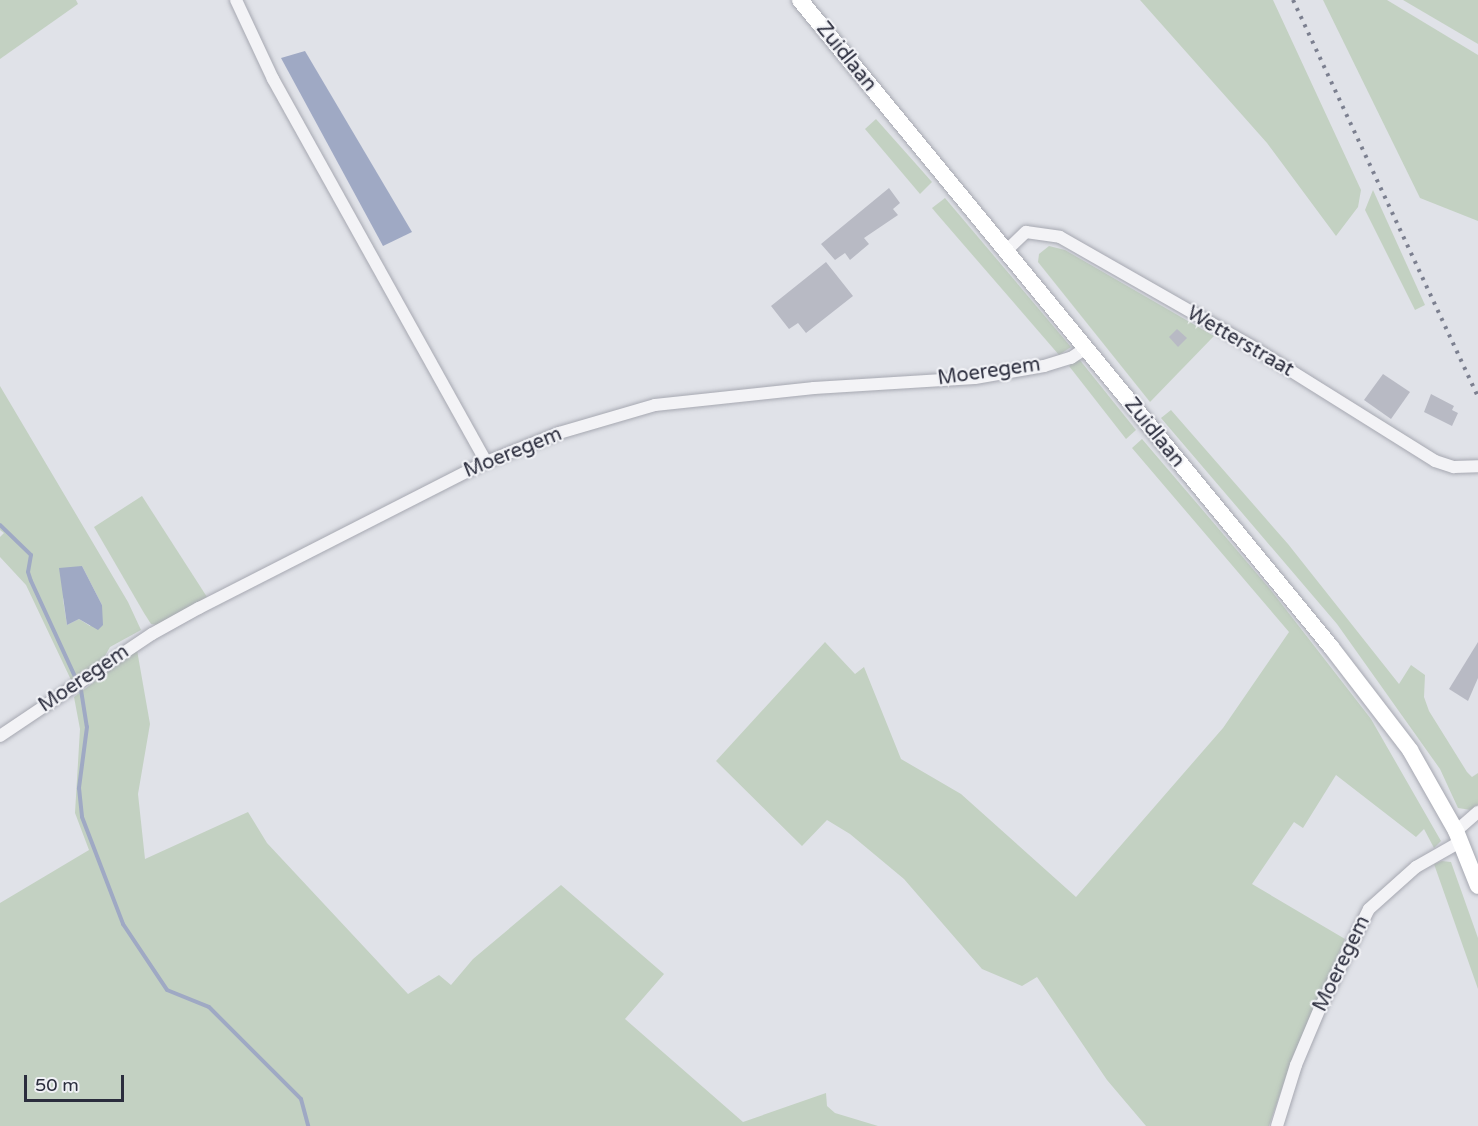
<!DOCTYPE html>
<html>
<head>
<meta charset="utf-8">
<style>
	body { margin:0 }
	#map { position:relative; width:1478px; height:1126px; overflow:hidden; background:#e0e2e8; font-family:"Varela Round",sans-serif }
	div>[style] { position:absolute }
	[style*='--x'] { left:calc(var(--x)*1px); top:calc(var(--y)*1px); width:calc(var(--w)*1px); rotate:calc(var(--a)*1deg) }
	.green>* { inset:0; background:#c3d1c2 }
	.water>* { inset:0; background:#9fa9c4 }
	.stream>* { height:4px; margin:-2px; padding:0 2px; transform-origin:2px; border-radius:2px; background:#9fa9c4 }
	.building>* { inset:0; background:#b8bac4 }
	.roads { filter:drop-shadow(0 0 2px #a6a8b1) drop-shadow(0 0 2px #a6a8b1) }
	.street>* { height:12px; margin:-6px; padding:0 6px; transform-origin:6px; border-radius:6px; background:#f3f3f6 }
	.secondary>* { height:16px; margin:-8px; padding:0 8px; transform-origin:8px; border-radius:8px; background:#fff }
	.rail>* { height:4px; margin-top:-2px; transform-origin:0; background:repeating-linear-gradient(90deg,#7b7f8f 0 3px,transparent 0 9px) }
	span { translate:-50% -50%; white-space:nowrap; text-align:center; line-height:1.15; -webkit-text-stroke:4.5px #f0f1f5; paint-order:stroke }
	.street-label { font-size:20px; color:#2b2d3d }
	.scale { position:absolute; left:24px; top:1075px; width:100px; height:27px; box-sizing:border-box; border:3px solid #2b2d3d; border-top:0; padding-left:8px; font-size:18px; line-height:21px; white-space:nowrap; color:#2b2d3d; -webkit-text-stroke:4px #f0f1f5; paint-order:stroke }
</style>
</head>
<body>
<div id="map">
	<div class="green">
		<i style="clip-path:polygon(0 0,76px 0,78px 4px,0 59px)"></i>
		<i style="clip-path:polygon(1140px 0,1273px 0,1361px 190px,1358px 207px,1336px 236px,1267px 143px)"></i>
		<i style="clip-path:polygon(1323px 0,1387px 0,1478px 55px,1478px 221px,1420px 198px)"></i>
		<i style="clip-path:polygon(1403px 0,1478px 0,1478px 44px)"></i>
		<i style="clip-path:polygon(876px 119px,932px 182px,920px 194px,865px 129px)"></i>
		<i style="clip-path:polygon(1373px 190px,1425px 305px,1415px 310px,1365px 210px)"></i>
		<i style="clip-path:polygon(945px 198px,1071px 347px,1059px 355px,937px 214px,932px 208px)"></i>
		<i style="clip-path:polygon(1049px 246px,1065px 250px,1214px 336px,1150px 402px,1038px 262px,1039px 254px)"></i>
		<i style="clip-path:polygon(1079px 359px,1136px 430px,1126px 439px,1069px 366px)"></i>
		<i style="clip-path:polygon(evenodd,0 386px,128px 602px,141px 630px,110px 647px,101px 663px,72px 682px,26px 585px,0 557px,0 537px,4px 533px,0 530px,0 386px,82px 566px,102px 605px,90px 626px,79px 619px,67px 625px,63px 599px,82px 566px)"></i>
		<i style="clip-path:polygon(1171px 410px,1288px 544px,1399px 684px,1411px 665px,1425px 675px,1424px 697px,1429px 711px,1467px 772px,1472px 777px,1478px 773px,1478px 805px,1471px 810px,1458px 808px,1440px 769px,1337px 624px,1161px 418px)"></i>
		<i style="clip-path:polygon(1142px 439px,1270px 589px,1371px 719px,1441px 841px,1434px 848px,1424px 829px,1416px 837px,1336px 775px,1303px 828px,1294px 822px,1252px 884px,1345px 939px,1293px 1056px,1269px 1126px,1146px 1126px,1107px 1080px,1037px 977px,1022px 986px,982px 969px,904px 879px,850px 834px,827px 820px,802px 846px,716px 761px,825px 642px,855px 674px,864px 667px,901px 759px,961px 794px,1076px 897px,1223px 728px,1289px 632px,1132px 448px)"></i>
		<i style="clip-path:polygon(142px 496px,207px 597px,157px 625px,151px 624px,144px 613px,94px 527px)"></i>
		<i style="clip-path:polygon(137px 650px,150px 724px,138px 794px,145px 859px,248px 812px,267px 843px,408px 994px,439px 975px,451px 985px,473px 959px,561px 885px,664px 974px,625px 1019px,743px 1122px,826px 1093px,827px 1106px,835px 1113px,878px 1126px,0 1126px,0 903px,89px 850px,75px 813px,80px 729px,74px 697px)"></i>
		<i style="clip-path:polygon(1442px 861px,1451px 862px,1478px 938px,1478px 989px,1434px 864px)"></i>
	</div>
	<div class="water">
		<i style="clip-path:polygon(305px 51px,412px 232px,383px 246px,281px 58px)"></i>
		<i style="clip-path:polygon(82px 566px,102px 605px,103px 625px,98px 630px,79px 619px,67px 625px,59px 568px)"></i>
	</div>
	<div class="stream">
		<i style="--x:0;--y:525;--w:43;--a:44.1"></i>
		<i style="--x:31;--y:555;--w:17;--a:100"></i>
		<i style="--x:28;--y:572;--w:9;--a:72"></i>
		<i style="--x:31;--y:581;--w:110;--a:65.3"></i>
		<i style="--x:81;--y:690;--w:37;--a:81"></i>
		<i style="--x:87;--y:727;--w:62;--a:97.5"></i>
		<i style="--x:79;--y:788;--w:29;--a:84"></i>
		<i style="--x:82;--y:817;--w:115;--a:69"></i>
		<i style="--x:123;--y:924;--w:79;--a:56.3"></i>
		<i style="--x:167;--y:990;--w:45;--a:22"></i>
		<i style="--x:209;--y:1007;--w:130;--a:45"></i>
		<i style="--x:301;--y:1099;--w:28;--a:75"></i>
	</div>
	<div class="building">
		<i style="clip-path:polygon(889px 188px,900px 203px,893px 209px,898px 215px,864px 238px,869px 244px,850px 260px,845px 253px,835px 260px,821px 244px)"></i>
		<i style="clip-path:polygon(826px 262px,853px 296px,806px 333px,798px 323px,789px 329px,771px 306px)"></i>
		<i style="clip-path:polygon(1177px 329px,1187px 338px,1178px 347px,1169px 337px)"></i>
		<i style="clip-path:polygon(1383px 374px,1410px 392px,1391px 419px,1364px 400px)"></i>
		<i style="clip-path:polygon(1431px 394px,1454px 406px,1452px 410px,1458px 413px,1452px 426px,1424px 412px)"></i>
		<i style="clip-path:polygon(1478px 642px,1478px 678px,1468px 701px,1449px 689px)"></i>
	</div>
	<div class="roads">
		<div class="street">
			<i style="--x:236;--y:0;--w:87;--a:64.9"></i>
			<i style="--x:273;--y:79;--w:438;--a:60.9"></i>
			<i style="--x:1005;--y:252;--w:29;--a:-44"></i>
			<i style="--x:1026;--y:232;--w:34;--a:8"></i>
			<i style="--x:1060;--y:237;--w:226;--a:29.7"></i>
			<i style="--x:1256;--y:349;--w:211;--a:32"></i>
			<i style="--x:1435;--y:461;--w:20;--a:18"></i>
			<i style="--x:1454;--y:467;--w:24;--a:-2"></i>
			<i style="--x:0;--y:736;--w:183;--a:-33.9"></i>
			<i style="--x:152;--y:634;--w:54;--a:-29"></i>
			<i style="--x:199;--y:608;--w:322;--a:-27"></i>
			<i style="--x:486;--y:462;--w:79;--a:-21.7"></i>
			<i style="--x:559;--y:433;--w:100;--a:-16.3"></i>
			<i style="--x:655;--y:405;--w:160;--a:-6.1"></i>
			<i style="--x:814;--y:388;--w:161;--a:-3.6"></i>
			<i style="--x:975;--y:378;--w:70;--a:-9.9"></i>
			<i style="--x:1044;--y:366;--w:28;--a:-17"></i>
			<i style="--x:1071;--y:358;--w:18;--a:-34"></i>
			<i style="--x:1456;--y:831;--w:29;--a:-41"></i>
			<i style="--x:1277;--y:1126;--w:64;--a:-72.7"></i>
			<i style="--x:1296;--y:1065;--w:62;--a:-67.2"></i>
			<i style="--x:1320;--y:1008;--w:110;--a:-63.7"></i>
			<i style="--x:1369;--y:909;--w:63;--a:-41.8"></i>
			<i style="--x:1416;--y:867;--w:51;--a:-29.6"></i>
		</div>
		<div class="secondary">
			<i style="--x:800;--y:0;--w:837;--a:50.62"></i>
			<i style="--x:1331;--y:647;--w:130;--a:52.5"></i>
			<i style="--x:1410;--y:750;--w:93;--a:60.4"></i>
			<i style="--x:1456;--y:831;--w:59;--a:68.2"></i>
		</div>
	</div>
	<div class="rail">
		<i style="--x:1293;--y:0;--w:437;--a:65"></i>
	</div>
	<div class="street-label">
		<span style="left:846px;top:57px;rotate:51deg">Zuidlaan</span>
		<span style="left:1240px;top:342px;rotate:30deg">Wetterstraat</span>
		<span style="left:989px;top:372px;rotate:-8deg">Moeregem</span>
		<span style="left:1154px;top:433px;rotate:51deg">Zuidlaan</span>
		<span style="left:513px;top:453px;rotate:-22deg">Moeregem</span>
		<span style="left:84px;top:679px;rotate:-34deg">Moeregem</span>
		<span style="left:1342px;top:964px;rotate:-64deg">Moeregem</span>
	</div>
	<div class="scale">50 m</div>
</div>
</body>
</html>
